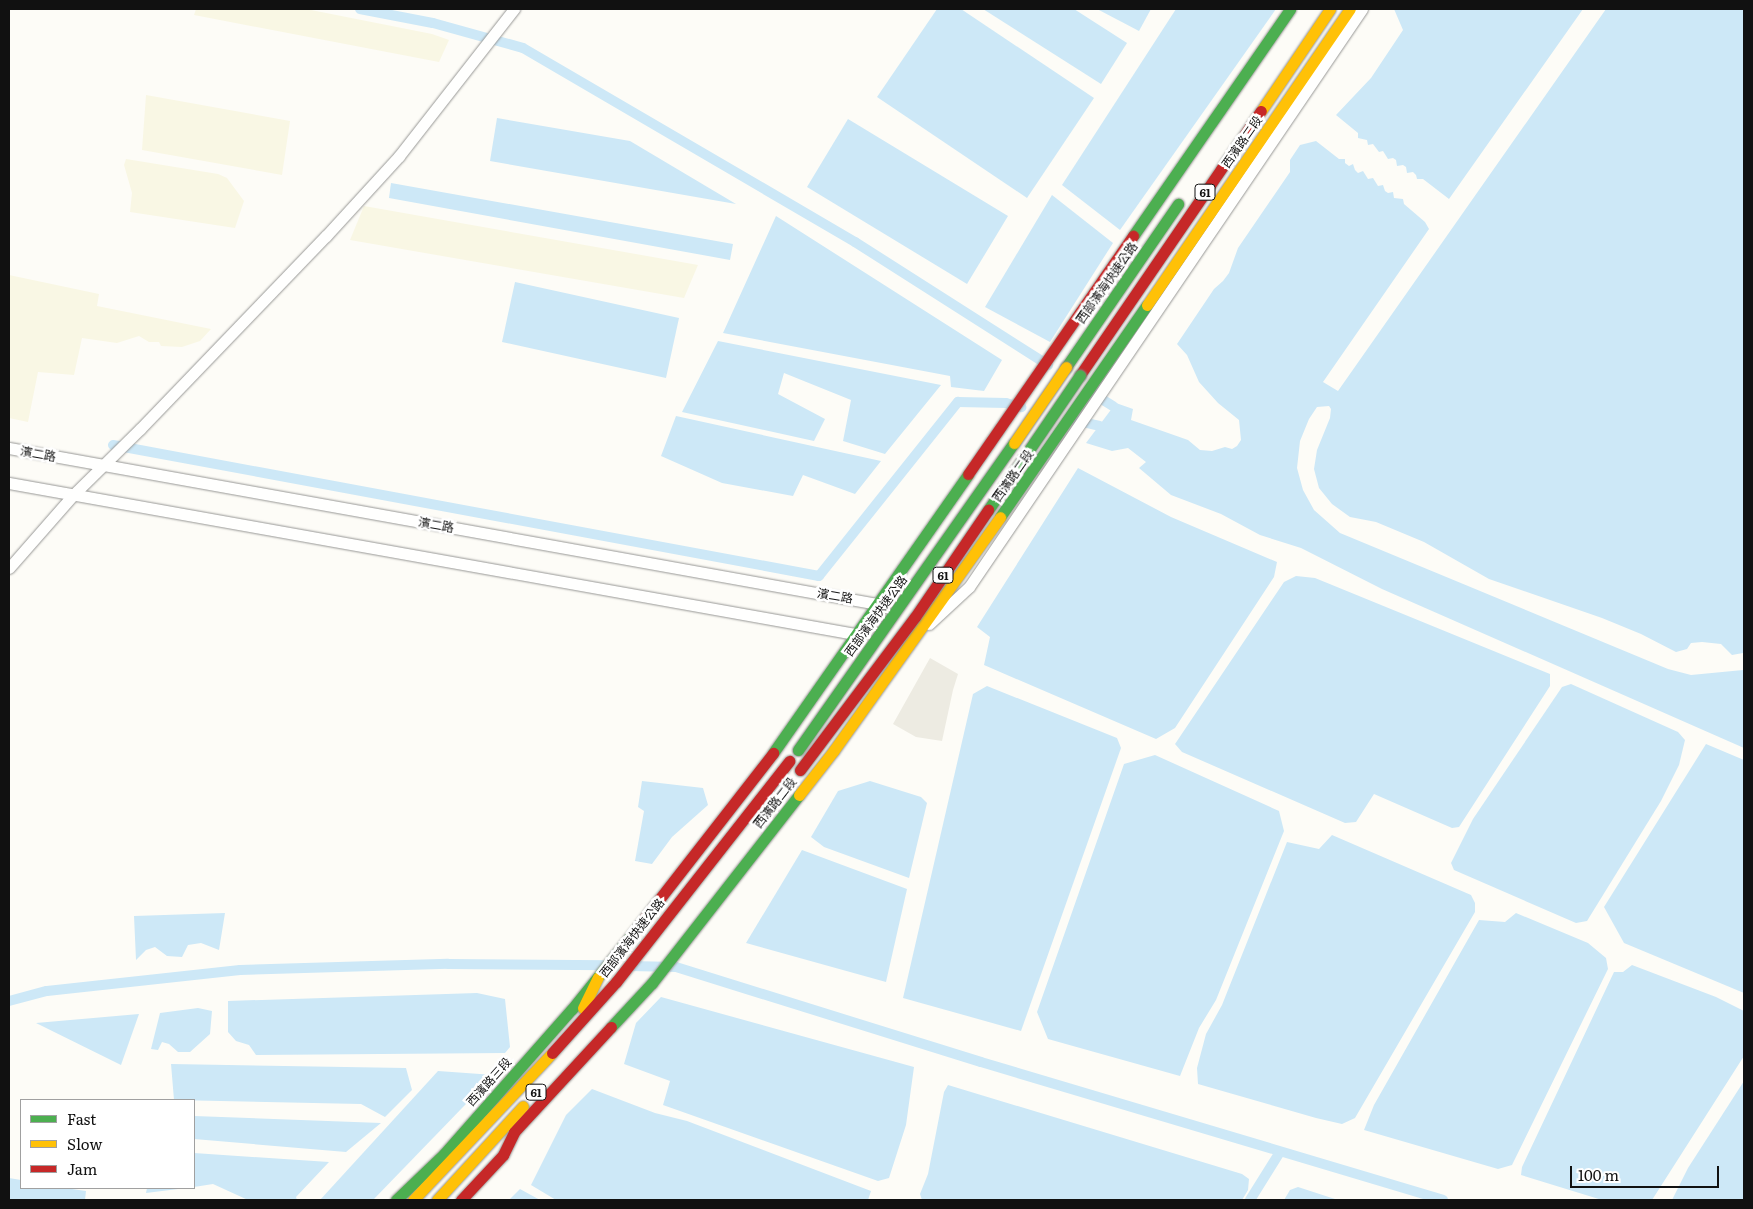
<!DOCTYPE html>
<html>
<head>
<meta charset="utf-8">
<style>
	body { margin:0 }
	#map { position:relative; width:1753px; height:1209px; overflow:hidden; background:#fdfcf7; font-family:Literata,"Noto Sans TC",serif }
	div>[style] { position:absolute }
	[style*='--x'] { left:calc(var(--x)*1px); top:calc(var(--y)*1px); width:calc(var(--w)*1px); rotate:calc(var(--a)*1deg) }
	.farmland>* { inset:0; background:#f9f7e4 }
	.plaza>* { inset:0; background:#edebe2 }
	.water>* { inset:0; background:#cde8f7 }
	.pier>* { inset:0; background:#fdfcf7 }
	.canal>* { height:10px; margin:-5px; padding:0 5px; transform-origin:5px; border-radius:5px; background:#cde8f7 }
	.roads { filter:drop-shadow(0 0 1px #979795) drop-shadow(0 0 1px #979795) }
	.street>* { height:11px; margin:-5.5px; padding:0 5.5px; transform-origin:5.5px; border-radius:5.5px; background:#fffffe }
	.fast>* { height:11px; margin:-5.5px; padding:0 5.5px; transform-origin:5.5px; border-radius:5.5px; background:#4caf50 }
	.slow>* { height:11px; margin:-5.5px; padding:0 5.5px; transform-origin:5.5px; border-radius:5.5px; background:#ffc107 }
	.jam>* { height:11px; margin:-5.5px; padding:0 5.5px; transform-origin:5.5px; border-radius:5.5px; background:#c62828 }
	.bridges { filter:drop-shadow(0 0 1px #858482) drop-shadow(0 0 1px #858482) }
	.fast-bridge>* { height:11px; margin:-5.5px; padding:0 5.5px; transform-origin:5.5px; border-radius:5.5px; background:#4caf50 }
	.slow-bridge>* { height:11px; margin:-5.5px; padding:0 5.5px; transform-origin:5.5px; border-radius:5.5px; background:#ffc107 }
	.jam-bridge>* { height:11px; margin:-5.5px; padding:0 5.5px; transform-origin:5.5px; border-radius:5.5px; background:#c62828 }
	span { translate:-50% -50%; white-space:nowrap; text-align:center; line-height:1.15; -webkit-text-stroke:5px #fff; paint-order:stroke }
	.shield-label span { padding:1px 4px; background:#fff; border:1px solid; border-radius:4px; -webkit-text-stroke-width:0 }
	.shield-label { font-size:11px; color:#111; font-weight:700 }
	.street-label { font-size:12px; color:#111 }
	.frame { position:absolute; inset:0; border:10px solid #111; pointer-events:none }
	.legend { position:absolute; left:20px; top:1099px; width:175px; height:90px; box-sizing:border-box; background:#fff; border:1px solid #a0a0a0; margin:0; padding:6px 9px; list-style:none; font-size:15px; color:#111 }
	.legend li { display:flex; align-items:center; gap:10px; height:25px }
	.legend b { width:25px; border:1px solid #a0a0a0 }
	.scale { position:absolute; left:1570px; top:1166px; width:149px; height:22px; box-sizing:border-box; border:2px solid #111; border-top:0; padding-left:6px; font-size:15px; line-height:18px; white-space:nowrap; color:#111; -webkit-text-stroke:4px #fff; paint-order:stroke }
</style>
</head>
<body>
<div id="map">
	<div class="farmland">
		<i style="clip-path:polygon(196px 9px,306px 9px,432px 34px,449px 40px,439px 62px,194px 15px)"></i>
		<i style="clip-path:polygon(146px 95px,290px 121px,282px 175px,142px 150px)"></i>
		<i style="clip-path:polygon(126px 159px,218px 174px,227px 178px,244px 201px,235px 228px,130px 212px,132px 193px,124px 165px)"></i>
		<i style="clip-path:polygon(364px 206px,698px 265px,684px 298px,350px 240px)"></i>
		<i style="clip-path:polygon(9px 275px,99px 294px,97px 306px,211px 329px,200px 341px,182px 347px,161px 346px,159px 342px,149px 342px,139px 336px,117px 343px,82px 338px,74px 375px,38px 372px,28px 422px,9px 418px)"></i>
	</div>
	<div class="plaza">
		<i style="clip-path:polygon(930px 658px,958px 674px,953px 690px,942px 741px,916px 737px,893px 724px)"></i>
	</div>
	<div class="water">
		<i style="clip-path:polygon(937px 9px,961px 9px,1094px 98px,1027px 198px,877px 97px)"></i>
		<i style="clip-path:polygon(983px 9px,1074px 9px,1127px 43px,1101px 84px)"></i>
		<i style="clip-path:polygon(1097px 9px,1151px 9px,1139px 31px)"></i>
		<i style="clip-path:polygon(1176px 9px,1276px 9px,1120px 230px,1062px 185px)"></i>
		<i style="clip-path:polygon(1394px 9px,1583px 9px,1449px 199px,1423px 179px,1417px 179px,1416px 175px,1413px 172px,1407px 173px,1406px 167px,1403px 165px,1397px 166px,1396px 160px,1393px 158px,1388px 159px,1383px 151px,1379px 152px,1373px 144px,1368px 145px,1367px 140px,1358px 138px,1358px 133px,1336px 115px,1371px 78px,1403px 30px)"></i>
		<i style="clip-path:polygon(1606px 9px,1744px 9px,1744px 748px,1382px 589px,1301px 548px,1260px 535px,1221px 514px,1171px 495px,1139px 468px,1146px 462px,1128px 448px,1112px 451px,1086px 443px,1116px 403px,1133px 409px,1131px 420px,1188px 440px,1200px 450px,1212px 451px,1225px 447px,1232px 449px,1237px 446px,1241px 440px,1239px 420px,1218px 403px,1199px 382px,1187px 355px,1177px 344px,1214px 289px,1223px 281px,1229px 273px,1238px 248px,1290px 172px,1290px 160px,1300px 145px,1316px 141px,1339px 159px,1345px 159px,1345px 163px,1349px 166px,1353px 164px,1355px 170px,1358px 173px,1363px 171px,1368px 179px,1373px 178px,1378px 186px,1383px 185px,1385px 191px,1388px 193px,1393px 192px,1394px 198px,1403px 199px,1404px 204px,1425px 222px,1429px 229px,1323px 382px,1338px 391px)"></i>
		<i style="clip-path:polygon(497px 118px,630px 141px,736px 204px,490px 161px)"></i>
		<i style="clip-path:polygon(848px 119px,1008px 216px,967px 284px,807px 187px)"></i>
		<i style="clip-path:polygon(391px 183px,733px 244px,730px 260px,389px 198px)"></i>
		<i style="clip-path:polygon(1052px 195px,1113px 243px,1050px 342px,985px 307px)"></i>
		<i style="clip-path:polygon(776px 216px,1002px 360px,984px 391px,951px 387px,950px 376px,723px 333px)"></i>
		<i style="clip-path:polygon(515px 282px,679px 318px,666px 378px,502px 342px)"></i>
		<i style="clip-path:polygon(718px 341px,941px 385px,885px 454px,843px 441px,851px 400px,784px 373px,778px 394px,825px 419px,814px 441px,682px 412px)"></i>
		<i style="clip-path:polygon(676px 416px,881px 461px,855px 494px,803px 475px,793px 496px,722px 483px,661px 456px)"></i>
		<i style="clip-path:polygon(1078px 468px,1171px 517px,1277px 562px,1274px 577px,1175px 728px,1156px 739px,984px 665px,990px 637px,977px 627px)"></i>
		<i style="clip-path:polygon(1296px 576px,1315px 578px,1550px 674px,1550px 686px,1459px 827px,1452px 828px,1374px 794px,1356px 822px,1345px 823px,1182px 752px,1175px 744px,1284px 582px)"></i>
		<i style="clip-path:polygon(1571px 684px,1678px 732px,1685px 740px,1679px 765px,1661px 801px,1587px 921px,1576px 923px,1454px 870px,1451px 863px,1473px 819px,1562px 687px)"></i>
		<i style="clip-path:polygon(987px 686px,1117px 738px,1121px 748px,1021px 1031px,903px 998px,973px 694px)"></i>
		<i style="clip-path:polygon(1706px 744px,1744px 760px,1744px 993px,1624px 943px,1604px 907px)"></i>
		<i style="clip-path:polygon(1155px 755px,1279px 811px,1284px 831px,1216px 1000px,1199px 1028px,1180px 1076px,1048px 1039px,1037px 1012px,1124px 764px)"></i>
		<i style="clip-path:polygon(642px 781px,703px 788px,708px 805px,672px 837px,652px 864px,635px 861px,644px 811px,638px 807px)"></i>
		<i style="clip-path:polygon(870px 781px,921px 797px,927px 803px,909px 878px,824px 847px,811px 837px,838px 791px)"></i>
		<i style="clip-path:polygon(1332px 835px,1471px 895px,1475px 903px,1475px 912px,1355px 1118px,1342px 1124px,1316px 1118px,1198px 1084px,1197px 1068px,1206px 1034px,1222px 1005px,1287px 842px,1319px 849px)"></i>
		<i style="clip-path:polygon(802px 850px,907px 889px,886px 982px,746px 943px)"></i>
		<i style="clip-path:polygon(225px 913px,219px 950px,201px 943px,188px 945px,182px 957px,167px 956px,155px 947px,146px 950px,136px 960px,134px 916px)"></i>
		<i style="clip-path:polygon(1516px 913px,1588px 943px,1606px 958px,1608px 969px,1512px 1165px,1498px 1169px,1364px 1130px,1374px 1105px,1479px 920px,1505px 922px)"></i>
		<i style="clip-path:polygon(1632px 965px,1716px 997px,1744px 1011px,1744px 1056px,1652px 1200px,1602px 1200px,1521px 1175px,1522px 1167px,1614px 972px,1623px 972px)"></i>
		<i style="clip-path:polygon(477px 993px,505px 999px,510px 1047px,505px 1053px,256px 1055px,249px 1045px,236px 1041px,228px 1032px,228px 1001px)"></i>
		<i style="clip-path:polygon(661px 997px,914px 1067px,906px 1125px,889px 1178px,878px 1181px,663px 1105px,670px 1081px,624px 1064px,636px 1023px)"></i>
		<i style="clip-path:polygon(198px 1008px,212px 1011px,210px 1034px,190px 1052px,178px 1052px,169px 1044px,162px 1042px,158px 1050px,151px 1049px,160px 1013px)"></i>
		<i style="clip-path:polygon(139px 1014px,121px 1065px,36px 1023px)"></i>
		<i style="clip-path:polygon(171px 1064px,406px 1068px,412px 1090px,385px 1117px,361px 1104px,174px 1100px)"></i>
		<i style="clip-path:polygon(438px 1071px,494px 1075px,373px 1200px,320px 1200px)"></i>
		<i style="clip-path:polygon(1744px 1081px,1744px 1200px,1672px 1200px,1688px 1168px)"></i>
		<i style="clip-path:polygon(948px 1085px,1242px 1174px,1249px 1179px,1248px 1190px,1242px 1200px,922px 1200px,920px 1194px,928px 1174px,944px 1092px)"></i>
		<i style="clip-path:polygon(592px 1089px,655px 1113px,687px 1121px,871px 1191px,868px 1200px,556px 1200px,531px 1185px,566px 1115px)"></i>
		<i style="clip-path:polygon(194px 1116px,381px 1123px,346px 1152px,194px 1139px)"></i>
		<i style="clip-path:polygon(194px 1153px,329px 1162px,296px 1197px,297px 1200px,248px 1200px,213px 1184px,194px 1187px)"></i>
		<i style="clip-path:polygon(9px 1178px,21px 1180px,21px 1188px,65px 1188px,86px 1191px,85px 1200px,9px 1200px)"></i>
		<i style="clip-path:polygon(1298px 1187px,1338px 1200px,1284px 1200px,1290px 1190px)"></i>
		<i style="clip-path:polygon(147px 1188px,186px 1188px,146px 1193px)"></i>
		<i style="clip-path:polygon(520px 1189px,540px 1200px,509px 1200px)"></i>
	</div>
	<div class="pier">
		<i style="clip-path:polygon(1329px 406px,1331px 409px,1330px 418px,1317px 450px,1314px 469px,1319px 488px,1332px 504px,1350px 517px,1376px 522px,1424px 542px,1489px 579px,1602px 618px,1641px 634px,1676px 652px,1687px 649px,1691px 643px,1702px 642px,1721px 644px,1732px 655px,1743px 653px,1743px 670px,1691px 675px,1668px 669px,1340px 533px,1314px 510px,1303px 490px,1297px 468px,1300px 441px,1309px 419px,1317px 407px)"></i>
	</div>
	<div class="canal">
		<i style="--x:360;--y:9;--w:74;--a:10.9"></i>
		<i style="--x:433;--y:23;--w:93;--a:15.5"></i>
		<i style="--x:523;--y:48;--w:385;--a:30.3"></i>
		<i style="--x:855;--y:242;--w:229;--a:32.5"></i>
		<i style="--x:1092;--y:393;--w:25;--a:32"></i>
		<i style="--x:1074;--y:420;--w:26;--a:13"></i>
		<i style="--x:113;--y:445;--w:718;--a:10.51"></i>
		<i style="--x:819;--y:576;--w:223;--a:-51.4"></i>
		<i style="--x:958;--y:402;--w:48;--a:1.2"></i>
		<i style="--x:1006;--y:403;--w:16;--a:15"></i>
		<i style="--x:630;--y:966;--w:46;--a:1.2"></i>
		<i style="--x:676;--y:967;--w:319;--a:17.3"></i>
		<i style="--x:981;--y:1062;--w:482;--a:16.6"></i>
		<i style="--x:9;--y:1001;--w:39;--a:-15"></i>
		<i style="--x:47;--y:991;--w:194;--a:-6.2"></i>
		<i style="--x:240;--y:970;--w:208;--a:-1.7"></i>
		<i style="--x:448;--y:964;--w:162;--a:0.4"></i>
		<i style="--x:1250;--y:1200;--w:57;--a:-58"></i>
	</div>
	<div class="roads">
		<div class="street">
			<i style="--x:9;--y:448;--w:883;--a:10.18"></i>
			<i style="--x:878;--y:604;--w:6;--a:31"></i>
			<i style="--x:9;--y:483;--w:865;--a:10.12"></i>
			<i style="--x:9;--y:568;--w:97;--a:-48.8"></i>
			<i style="--x:73;--y:495;--w:94;--a:-44.6"></i>
			<i style="--x:140;--y:429;--w:268;--a:-46.1"></i>
			<i style="--x:326;--y:236;--w:108;--a:-47.6"></i>
			<i style="--x:399;--y:156;--w:187;--a:-52"></i>
			<i style="--x:929;--y:624;--w:54;--a:-42.8"></i>
			<i style="--x:969;--y:587;--w:699;--a:-55.79"></i>
		</div>
		<div class="fast">
			<i style="--x:1133;--y:236;--w:276;--a:-55.3"></i>
			<i style="--x:1066;--y:367;--w:198;--a:-55.5"></i>
			<i style="--x:1000;--y:517;--w:258;--a:-55.3"></i>
			<i style="--x:773;--y:753;--w:340;--a:-55"></i>
			<i style="--x:611;--y:1027;--w:60;--a:-47"></i>
			<i style="--x:652;--y:983;--w:239;--a:-52"></i>
			<i style="--x:396;--y:1200;--w:66;--a:-43.8"></i>
			<i style="--x:444;--y:1154;--w:193;--a:-48.6"></i>
			<i style="--x:572;--y:1009;--w:109;--a:-51.3"></i>
		</div>
		<div class="slow">
			<i style="--x:1261;--y:111;--w:123;--a:-55.9"></i>
			<i style="--x:1147;--y:305;--w:359;--a:-55.6"></i>
			<i style="--x:799;--y:795;--w:57;--a:-52.1"></i>
			<i style="--x:834;--y:750;--w:286;--a:-54.5"></i>
			<i style="--x:583;--y:1008;--w:34;--a:-64"></i>
			<i style="--x:413;--y:1200;--w:202;--a:-46.6"></i>
			<i style="--x:437;--y:1200;--w:127;--a:-47.5"></i>
		</div>
		<div class="jam">
			<i style="--x:1080;--y:375;--w:320;--a:-55.6"></i>
			<i style="--x:968;--y:474;--w:290;--a:-55.3"></i>
			<i style="--x:640;--y:924;--w:217;--a:-52.1"></i>
			<i style="--x:552;--y:1053;--w:96;--a:-48"></i>
			<i style="--x:616;--y:982;--w:281;--a:-51.9"></i>
			<i style="--x:461;--y:1200;--w:62;--a:-47"></i>
			<i style="--x:503;--y:1155;--w:25;--a:-64"></i>
			<i style="--x:514;--y:1132;--w:143;--a:-47.3"></i>
		</div>
	</div>
	<div class="bridges">
		<div class="fast-bridge">
			<i style="--x:988;--y:510;--w:163;--a:-55.7"></i>
			<i style="--x:798;--y:750;--w:375;--a:-54.9"></i>
		</div>
		<div class="slow-bridge">
			<i style="--x:1014;--y:443;--w:92;--a:-55.6"></i>
		</div>
		<div class="jam-bridge">
			<i style="--x:800;--y:770;--w:191;--a:-53.1"></i>
			<i style="--x:915;--y:617;--w:130;--a:-55.7"></i>
		</div>
	</div>
	<div class="shield-label">
		<span style="left:1205px;top:192px">61</span>
		<span style="left:943px;top:575px">61</span>
		<span style="left:536px;top:1092px">61</span>
	</div>
	<div class="street-label">
		<span style="left:1242px;top:142px;rotate:-55deg">西濱路二段</span>
		<span style="left:1107px;top:283px;rotate:-55deg">西部濱海快速公路</span>
		<span style="left:38px;top:454px;rotate:10deg">濱二路</span>
		<span style="left:1013px;top:476px;rotate:-55deg">西濱路二段</span>
		<span style="left:436px;top:525px;rotate:10deg">濱二路</span>
		<span style="left:835px;top:596px;rotate:10deg">濱二路</span>
		<span style="left:876px;top:616px;rotate:-54deg">西部濱海快速公路</span>
		<span style="left:775px;top:803px;rotate:-52deg">西濱路二段</span>
		<span style="left:632px;top:938px;rotate:-52deg">西部濱海快速公路</span>
		<span style="left:489px;top:1082px;rotate:-48deg">西濱路三段</span>
	</div>
	<div class="frame"></div>
	<ul class="legend">
	<li><b style="height:6px;background:#4caf50"></b>Fast</li>
	<li><b style="height:6px;background:#ffc107"></b>Slow</li>
	<li><b style="height:6px;background:#c62828"></b>Jam</li>
	</ul>
	<div class="scale">100 m</div>
</div>
</body>
</html>
